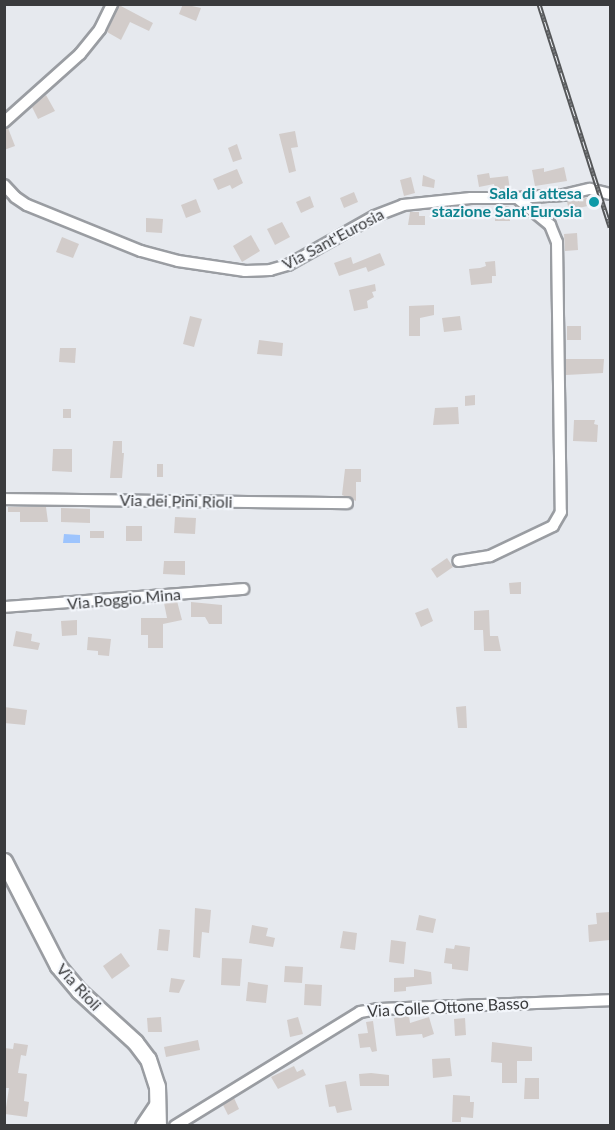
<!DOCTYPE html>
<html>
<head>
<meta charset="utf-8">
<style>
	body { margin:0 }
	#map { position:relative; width:615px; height:1130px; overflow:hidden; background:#e6e9ee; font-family:Lato,sans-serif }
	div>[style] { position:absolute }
	.water>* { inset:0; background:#9dc4fd }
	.building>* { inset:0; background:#d2ccca }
	.roads { filter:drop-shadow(2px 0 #9a9da2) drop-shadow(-2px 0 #9a9da2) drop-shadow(0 2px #9a9da2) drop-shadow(0 -2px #9a9da2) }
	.street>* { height:10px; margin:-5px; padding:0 5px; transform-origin:5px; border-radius:5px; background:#fff }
	.secondary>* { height:15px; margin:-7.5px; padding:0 7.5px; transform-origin:7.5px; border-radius:7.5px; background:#fff }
	.rail>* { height:5px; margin-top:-2.5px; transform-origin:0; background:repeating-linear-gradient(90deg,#f3f6fb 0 9px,#555759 0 18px); box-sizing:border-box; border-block:2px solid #555759 }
	.dots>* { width:16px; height:16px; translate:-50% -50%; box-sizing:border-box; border:3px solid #f3f6fb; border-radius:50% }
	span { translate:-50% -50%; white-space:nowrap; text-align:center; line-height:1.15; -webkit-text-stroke:4.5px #f3f6fb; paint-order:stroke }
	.culture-label { font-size:16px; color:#0d838f; font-weight:700 }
	.right { translate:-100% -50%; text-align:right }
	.street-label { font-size:16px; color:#3a3b3d }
	.frame { position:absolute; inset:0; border:6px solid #3a3b3d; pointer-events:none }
</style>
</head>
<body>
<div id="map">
	<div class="water">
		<i style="clip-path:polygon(64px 534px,80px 535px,80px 543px,63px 543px)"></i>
	</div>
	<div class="building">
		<i style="clip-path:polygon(183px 4px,201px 8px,196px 21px,179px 14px)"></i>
		<i style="clip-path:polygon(119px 5px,153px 23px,149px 31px,130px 22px,121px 40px,107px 32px)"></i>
		<i style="clip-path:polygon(46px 95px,55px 111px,38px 119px,32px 107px)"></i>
		<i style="clip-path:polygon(8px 128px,15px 146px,4px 150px,4px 129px)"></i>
		<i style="clip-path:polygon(295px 131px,298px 147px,291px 148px,296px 171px,289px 173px,279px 134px)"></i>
		<i style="clip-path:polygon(237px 144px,242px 159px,233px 162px,228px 148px)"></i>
		<i style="clip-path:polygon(564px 167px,567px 181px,535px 186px,532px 170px,544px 168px,544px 172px)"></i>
		<i style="clip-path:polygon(237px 169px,243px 183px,232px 189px,230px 185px,218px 190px,213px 179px)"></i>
		<i style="clip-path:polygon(489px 173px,490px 178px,508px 176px,510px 190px,495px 190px,494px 184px,479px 187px,477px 175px)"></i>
		<i style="clip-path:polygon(423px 175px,435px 180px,434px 188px,422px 186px)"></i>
		<i style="clip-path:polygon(411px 177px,415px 193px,404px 196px,400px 180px)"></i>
		<i style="clip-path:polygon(354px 192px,358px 202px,344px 208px,340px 198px)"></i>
		<i style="clip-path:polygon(310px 196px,314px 207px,301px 213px,296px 202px)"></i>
		<i style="clip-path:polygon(590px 197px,595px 198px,597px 204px,569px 210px,567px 202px)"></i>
		<i style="clip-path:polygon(196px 199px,201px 212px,186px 218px,181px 205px)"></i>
		<i style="clip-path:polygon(508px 206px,514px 211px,514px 217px,510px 217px,510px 221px,495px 221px,495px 207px)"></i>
		<i style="clip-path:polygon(410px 212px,419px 212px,419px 216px,425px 216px,425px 225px,408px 225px)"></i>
		<i style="clip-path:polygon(146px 218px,163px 219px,162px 233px,146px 232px)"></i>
		<i style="clip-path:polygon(282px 222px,290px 237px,275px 245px,267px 229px)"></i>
		<i style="clip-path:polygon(577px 233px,578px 250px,565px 251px,564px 234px)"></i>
		<i style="clip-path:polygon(251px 235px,260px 251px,242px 262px,233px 246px)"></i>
		<i style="clip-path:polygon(62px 237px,79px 244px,73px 258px,56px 252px)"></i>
		<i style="clip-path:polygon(380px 253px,385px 265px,368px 272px,366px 267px,339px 276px,334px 263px,351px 257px,353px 264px)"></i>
		<i style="clip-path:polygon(495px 261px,496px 276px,492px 276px,492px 283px,471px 285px,469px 269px,480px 268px,486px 266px,485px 262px)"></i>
		<i style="clip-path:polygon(375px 284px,376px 291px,372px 292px,374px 297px,367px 301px,368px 308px,354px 311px,349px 290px)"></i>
		<i style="clip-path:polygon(434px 305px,434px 315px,420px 318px,420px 336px,409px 336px,409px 306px)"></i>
		<i style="clip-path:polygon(190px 316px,202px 319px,194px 347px,183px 344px)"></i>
		<i style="clip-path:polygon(460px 316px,462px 330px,444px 332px,442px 318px)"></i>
		<i style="clip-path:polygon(567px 326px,581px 326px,581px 340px,567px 340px)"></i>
		<i style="clip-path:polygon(259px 340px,283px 343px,282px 356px,257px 354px)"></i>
		<i style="clip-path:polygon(60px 348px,76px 348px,75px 363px,59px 362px)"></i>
		<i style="clip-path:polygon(566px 359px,604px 359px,603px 373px,566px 375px)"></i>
		<i style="clip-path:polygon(475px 395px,475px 405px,465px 406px,465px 396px)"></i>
		<i style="clip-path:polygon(458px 407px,459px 424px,433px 425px,435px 408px)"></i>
		<i style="clip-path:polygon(63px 409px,71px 409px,71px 418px,63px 418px)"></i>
		<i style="clip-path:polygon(574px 420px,595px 420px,594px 424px,598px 425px,597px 442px,573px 441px)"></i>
		<i style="clip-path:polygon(113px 441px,122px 441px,122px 453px,124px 453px,122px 478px,110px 478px)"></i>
		<i style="clip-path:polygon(53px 449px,72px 449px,72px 472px,52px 471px)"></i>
		<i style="clip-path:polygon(157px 464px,163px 464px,163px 477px,157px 477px)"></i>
		<i style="clip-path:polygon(345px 469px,361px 469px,361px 482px,356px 482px,356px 501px,342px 495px)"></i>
		<i style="clip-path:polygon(8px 507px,46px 507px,48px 522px,20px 522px,20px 512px,8px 512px)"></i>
		<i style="clip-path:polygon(61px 508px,90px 509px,90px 523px,61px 522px)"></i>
		<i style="clip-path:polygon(175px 517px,196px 518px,195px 534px,174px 533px)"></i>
		<i style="clip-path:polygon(126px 526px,142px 526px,142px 541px,126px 541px)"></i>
		<i style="clip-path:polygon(90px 531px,104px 531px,104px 538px,90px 538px)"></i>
		<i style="clip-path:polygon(447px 558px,453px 567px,437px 578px,431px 569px)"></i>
		<i style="clip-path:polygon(164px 561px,185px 561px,185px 575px,163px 574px)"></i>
		<i style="clip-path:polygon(521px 582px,521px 594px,510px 594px,509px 583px)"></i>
		<i style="clip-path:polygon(177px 601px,182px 620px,163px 624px,163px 648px,148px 648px,148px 635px,141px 635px,141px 618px,167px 618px,164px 603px)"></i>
		<i style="clip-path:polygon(191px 602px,222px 605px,222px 624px,209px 624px,205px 617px,191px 617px)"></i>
		<i style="clip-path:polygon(428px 608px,433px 621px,421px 627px,415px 613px)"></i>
		<i style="clip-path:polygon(489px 610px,490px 636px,498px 636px,501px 651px,484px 651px,483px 630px,474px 630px,474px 611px)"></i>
		<i style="clip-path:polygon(77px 620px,77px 635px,62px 636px,61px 621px)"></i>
		<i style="clip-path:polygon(16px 631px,32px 634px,31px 641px,40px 643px,38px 650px,13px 646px)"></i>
		<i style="clip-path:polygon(88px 637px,111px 639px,109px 656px,98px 655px,98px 651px,87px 650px)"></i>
		<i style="clip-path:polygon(466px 706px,467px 728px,458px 728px,456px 707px)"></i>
		<i style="clip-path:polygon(4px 707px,27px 710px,25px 725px,4px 723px)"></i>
		<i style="clip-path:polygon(195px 908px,211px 910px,209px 933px,202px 932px,200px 958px,193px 957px)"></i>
		<i style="clip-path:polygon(610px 912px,610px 940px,589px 942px,588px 925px,597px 924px,596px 913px)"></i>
		<i style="clip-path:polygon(419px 915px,436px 919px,433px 933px,416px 930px)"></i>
		<i style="clip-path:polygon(252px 925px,268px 928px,266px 936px,275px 938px,273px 947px,249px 943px)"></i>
		<i style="clip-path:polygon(159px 929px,170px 930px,168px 951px,157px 950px)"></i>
		<i style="clip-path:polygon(343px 931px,357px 933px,355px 950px,340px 948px)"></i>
		<i style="clip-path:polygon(391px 940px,406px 942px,404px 964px,389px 962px)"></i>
		<i style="clip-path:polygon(455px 945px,470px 947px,468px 971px,452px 969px,452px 964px,444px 963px,446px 948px,454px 949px)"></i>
		<i style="clip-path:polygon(121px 953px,130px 966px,112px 979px,103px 966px)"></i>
		<i style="clip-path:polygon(222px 958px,242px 959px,240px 986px,221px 985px)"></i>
		<i style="clip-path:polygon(285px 966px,303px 967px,302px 983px,284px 982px)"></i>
		<i style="clip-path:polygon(414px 969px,431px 972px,432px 984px,406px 987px,406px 991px,394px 992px,394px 978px,414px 977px)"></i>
		<i style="clip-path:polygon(171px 978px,185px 980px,179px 993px,169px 992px)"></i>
		<i style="clip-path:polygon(248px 982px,268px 985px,266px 1003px,246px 1001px)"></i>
		<i style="clip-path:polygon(305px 984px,322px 985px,321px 1006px,304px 1005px)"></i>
		<i style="clip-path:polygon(409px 1016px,410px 1023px,429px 1017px,434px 1034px,423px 1038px,422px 1034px,396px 1036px,394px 1018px)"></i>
		<i style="clip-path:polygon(161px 1017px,162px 1032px,148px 1032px,147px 1018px)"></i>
		<i style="clip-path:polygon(298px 1017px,303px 1034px,290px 1037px,287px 1020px)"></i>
		<i style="clip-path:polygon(465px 1018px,466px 1035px,455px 1036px,454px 1019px)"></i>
		<i style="clip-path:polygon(373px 1021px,377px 1051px,372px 1052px,370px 1047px,360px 1048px,358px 1034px,368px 1033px,366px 1022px)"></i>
		<i style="clip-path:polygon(198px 1040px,200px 1050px,166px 1057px,164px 1047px)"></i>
		<i style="clip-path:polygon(492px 1042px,532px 1047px,532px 1061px,517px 1061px,517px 1083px,502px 1083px,502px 1063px,491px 1062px)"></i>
		<i style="clip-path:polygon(14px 1043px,28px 1045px,26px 1056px,21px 1055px,18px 1073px,27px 1074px,24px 1101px,29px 1102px,27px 1117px,5px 1114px,9px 1088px,4px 1088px,4px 1048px,13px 1049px)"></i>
		<i style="clip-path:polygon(450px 1058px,452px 1076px,433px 1078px,432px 1059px)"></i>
		<i style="clip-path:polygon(294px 1066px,297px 1072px,303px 1069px,306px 1075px,278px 1089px,271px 1077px)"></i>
		<i style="clip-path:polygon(371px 1073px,389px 1075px,389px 1086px,360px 1086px,359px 1074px)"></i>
		<i style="clip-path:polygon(525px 1078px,539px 1078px,539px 1099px,524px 1099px)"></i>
		<i style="clip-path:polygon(346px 1081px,352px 1110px,337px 1113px,335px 1106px,329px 1107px,325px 1085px)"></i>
		<i style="clip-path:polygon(453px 1095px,470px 1096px,470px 1102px,474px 1102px,473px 1118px,461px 1117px,461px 1122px,452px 1122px)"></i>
		<i style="clip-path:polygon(234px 1098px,239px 1109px,228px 1115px,223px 1105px)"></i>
	</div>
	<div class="roads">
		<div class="street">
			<i style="left:4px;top:122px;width:102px;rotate:-41.8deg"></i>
			<i style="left:80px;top:54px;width:32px;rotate:-51deg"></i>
			<i style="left:100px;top:29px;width:28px;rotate:-64deg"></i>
			<i style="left:4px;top:185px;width:16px;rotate:47deg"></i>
			<i style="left:15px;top:197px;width:14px;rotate:34deg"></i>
			<i style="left:27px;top:205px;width:123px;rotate:22deg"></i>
			<i style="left:141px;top:251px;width:38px;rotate:15deg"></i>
			<i style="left:178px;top:261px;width:68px;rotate:8.5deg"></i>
			<i style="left:245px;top:271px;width:25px;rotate:-2deg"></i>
			<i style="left:270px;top:270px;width:19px;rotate:-16deg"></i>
			<i style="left:288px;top:265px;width:100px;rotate:-29.4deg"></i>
			<i style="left:375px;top:216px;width:30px;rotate:-21deg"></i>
			<i style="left:403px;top:205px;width:68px;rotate:-5.9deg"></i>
			<i style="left:471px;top:198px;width:46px"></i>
			<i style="left:517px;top:198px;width:43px;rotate:39.3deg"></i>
			<i style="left:550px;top:225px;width:18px;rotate:68deg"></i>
			<i style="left:557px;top:242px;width:270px;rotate:89.2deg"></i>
			<i style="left:561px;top:512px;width:16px;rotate:120deg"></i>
			<i style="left:553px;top:526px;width:70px;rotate:154.5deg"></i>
			<i style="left:490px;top:556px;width:32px;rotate:171deg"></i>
			<i style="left:517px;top:198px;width:46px;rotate:-3.7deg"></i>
			<i style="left:563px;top:195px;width:28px;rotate:-13deg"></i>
			<i style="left:590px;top:189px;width:21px;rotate:14deg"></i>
			<i style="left:4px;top:499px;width:343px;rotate:0.7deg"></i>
			<i style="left:4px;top:607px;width:240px;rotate:-4.3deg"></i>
			<i style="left:175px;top:1126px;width:217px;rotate:-31.6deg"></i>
			<i style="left:360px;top:1012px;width:18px;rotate:-9deg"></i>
			<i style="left:378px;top:1009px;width:232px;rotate:-2.2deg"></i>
		</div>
		<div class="secondary">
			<i style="left:4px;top:861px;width:118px;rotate:62.8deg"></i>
			<i style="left:58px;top:966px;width:33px;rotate:50deg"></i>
			<i style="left:79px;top:991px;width:76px;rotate:42.3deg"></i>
			<i style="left:135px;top:1042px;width:21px;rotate:53deg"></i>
			<i style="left:148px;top:1059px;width:28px;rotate:72deg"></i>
			<i style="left:157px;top:1086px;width:40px;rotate:88.6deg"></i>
			<i style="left:143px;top:1126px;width:25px;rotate:-56deg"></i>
		</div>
	</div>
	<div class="rail">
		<i style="left:539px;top:4px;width:234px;rotate:72.3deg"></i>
	</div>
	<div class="dots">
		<i style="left:594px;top:202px;background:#0f9aa8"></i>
	</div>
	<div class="culture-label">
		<span class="right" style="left:582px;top:202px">Sala di attesa<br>stazione Sant'Eurosia</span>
	</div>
	<div class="street-label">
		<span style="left:333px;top:239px;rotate:-28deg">Via Sant'Eurosia</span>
		<span style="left:176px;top:501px;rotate:1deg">Via dei Pini Rioli</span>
		<span style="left:124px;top:599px;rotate:-5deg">Via Poggio Mina</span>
		<span style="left:79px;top:987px;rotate:47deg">Via Rioli</span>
		<span style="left:448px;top:1007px;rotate:-3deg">Via Colle Ottone Basso</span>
	</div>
	<div class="frame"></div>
</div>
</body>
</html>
